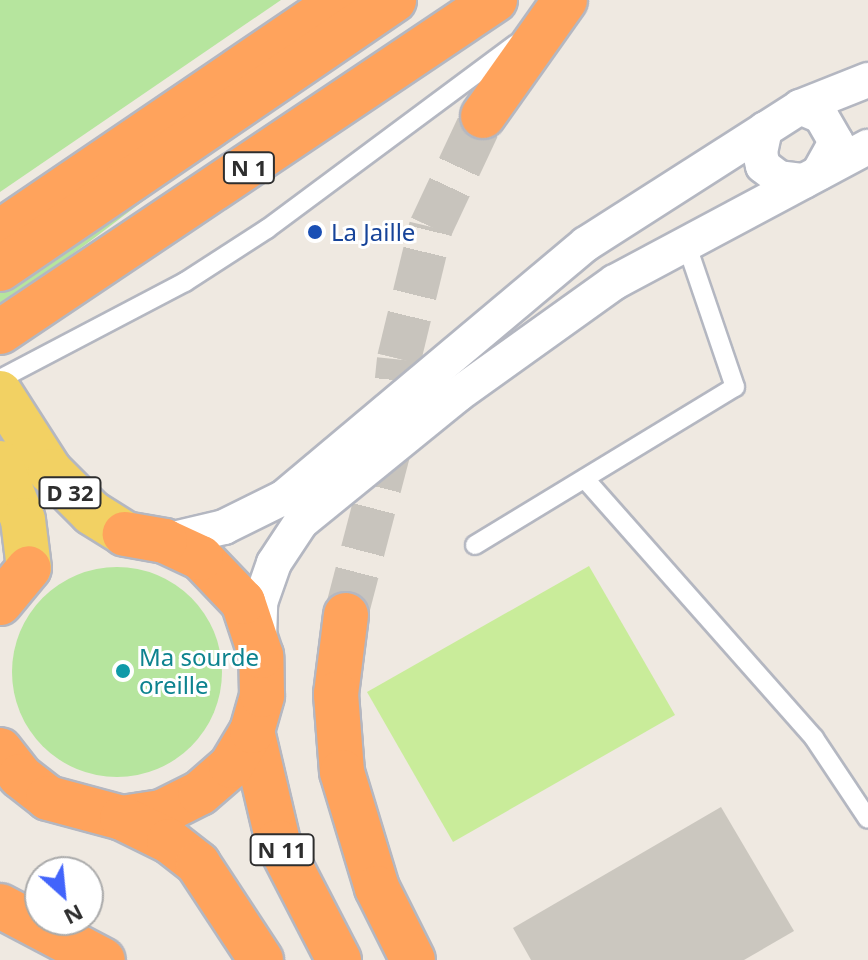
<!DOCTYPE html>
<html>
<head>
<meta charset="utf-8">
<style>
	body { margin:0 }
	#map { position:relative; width:868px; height:960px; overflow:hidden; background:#efe9e1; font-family:"Noto Sans",sans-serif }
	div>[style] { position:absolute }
	.green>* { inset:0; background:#b6e59e }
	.round { border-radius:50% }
	.pitch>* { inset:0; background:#c9ec9a }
	.building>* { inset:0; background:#cbc7bf }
	.highway-tunnel>* { height:44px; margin-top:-22px; transform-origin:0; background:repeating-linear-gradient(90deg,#c8c4bd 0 44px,transparent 0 66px) }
	.roads { filter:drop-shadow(2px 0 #b4b7c1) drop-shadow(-2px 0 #b4b7c1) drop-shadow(0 2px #b4b7c1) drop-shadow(0 -2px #b4b7c1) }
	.lane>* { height:18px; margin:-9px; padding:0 9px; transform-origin:9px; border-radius:9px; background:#fff }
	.street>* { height:34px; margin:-17px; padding:0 17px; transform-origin:17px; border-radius:17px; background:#fff }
	.primary>* { height:44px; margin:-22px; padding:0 22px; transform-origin:22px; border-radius:22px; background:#f2d163 }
	.highway>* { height:44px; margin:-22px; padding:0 22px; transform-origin:22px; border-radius:22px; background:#ffa35c }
	.dots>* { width:22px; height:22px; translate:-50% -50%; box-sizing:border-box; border:4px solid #fff; border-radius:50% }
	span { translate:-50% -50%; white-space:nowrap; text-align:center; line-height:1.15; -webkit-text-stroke:6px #fff; paint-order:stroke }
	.shield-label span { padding:2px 6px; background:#fff; border:2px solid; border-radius:6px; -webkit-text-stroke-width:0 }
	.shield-label { font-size:22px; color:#2e2e2e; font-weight:700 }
	.transit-label { font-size:24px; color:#164399 }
	.left { translate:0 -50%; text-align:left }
	.culture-label { font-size:24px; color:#0d838f }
	.north { position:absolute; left:24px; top:856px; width:80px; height:80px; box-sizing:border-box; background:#fff; border:2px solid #ababab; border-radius:50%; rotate:153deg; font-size:22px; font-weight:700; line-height:32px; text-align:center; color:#2e2e2e }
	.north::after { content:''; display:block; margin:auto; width:28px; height:36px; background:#4264fb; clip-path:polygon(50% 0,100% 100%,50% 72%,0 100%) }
</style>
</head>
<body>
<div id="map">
	<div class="green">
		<i style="clip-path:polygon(0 0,281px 0,0 192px)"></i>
		<i style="clip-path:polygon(225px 139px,89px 242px,0 306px,0 287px)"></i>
		<i class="round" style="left:12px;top:567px;width:210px;height:210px"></i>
	</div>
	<div class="pitch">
		<i style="clip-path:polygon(589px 566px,675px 715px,453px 842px,367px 692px)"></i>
	</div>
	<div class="building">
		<i style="clip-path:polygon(721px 807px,794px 931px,744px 960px,531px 960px,513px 928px)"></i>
	</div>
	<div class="highway-tunnel">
		<i style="left:346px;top:615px;width:175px;rotate:-75.4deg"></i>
		<i style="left:390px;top:446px;width:87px;rotate:-84.1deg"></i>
		<i style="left:399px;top:359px;width:136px;rotate:-76.4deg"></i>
		<i style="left:431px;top:227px;width:123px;rotate:-64.9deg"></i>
	</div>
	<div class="roads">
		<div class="lane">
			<i style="left:0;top:379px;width:209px;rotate:-27.7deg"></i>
			<i style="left:185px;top:282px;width:98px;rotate:-32.9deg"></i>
			<i style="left:267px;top:229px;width:310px;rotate:-36.6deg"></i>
			<i style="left:585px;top:479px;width:346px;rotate:48.5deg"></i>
			<i style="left:814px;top:738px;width:97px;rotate:56.3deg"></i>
			<i style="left:475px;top:545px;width:304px;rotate:-31.3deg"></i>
			<i style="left:735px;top:387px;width:149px;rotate:-108.8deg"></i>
		</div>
		<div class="street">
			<i style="left:800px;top:107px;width:23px;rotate:23deg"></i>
			<i style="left:821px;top:116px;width:30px;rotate:60deg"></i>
			<i style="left:836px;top:142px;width:35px;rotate:119deg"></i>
			<i style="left:765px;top:129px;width:25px;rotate:102deg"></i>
			<i style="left:760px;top:153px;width:13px;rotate:77deg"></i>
			<i style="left:763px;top:166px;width:20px;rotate:37deg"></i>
			<i style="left:779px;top:178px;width:25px;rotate:7deg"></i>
			<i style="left:165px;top:541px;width:61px;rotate:-13.3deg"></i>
			<i style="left:224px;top:527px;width:66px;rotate:-26.2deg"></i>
			<i style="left:283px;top:498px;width:395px;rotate:-40deg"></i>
			<i style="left:586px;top:244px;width:254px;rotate:-32.6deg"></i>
			<i style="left:800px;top:107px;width:73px;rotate:-21.7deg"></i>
			<i style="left:259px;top:639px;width:36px;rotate:-88deg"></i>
			<i style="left:260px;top:603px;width:42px;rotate:-70.7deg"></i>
			<i style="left:274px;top:563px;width:49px;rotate:-56.6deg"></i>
			<i style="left:301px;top:522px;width:201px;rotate:-39.1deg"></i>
			<i style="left:457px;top:395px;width:194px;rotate:-35.6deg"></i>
			<i style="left:615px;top:282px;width:287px;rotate:-28.1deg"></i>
		</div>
		<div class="primary">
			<i style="left:0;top:393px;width:93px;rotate:57.3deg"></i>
			<i style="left:50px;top:471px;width:59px;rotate:45deg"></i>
			<i style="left:92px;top:513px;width:39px;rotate:32deg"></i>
			<i style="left:0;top:463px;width:61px;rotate:68deg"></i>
			<i style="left:23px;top:520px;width:48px;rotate:82.9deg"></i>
		</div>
		<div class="highway">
			<i style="left:483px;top:116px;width:142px;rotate:-54.7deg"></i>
			<i style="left:0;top:232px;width:413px;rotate:-34.2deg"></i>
			<i style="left:0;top:269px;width:477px;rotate:-34.3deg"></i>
			<i style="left:0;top:332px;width:596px;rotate:-33.85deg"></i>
			<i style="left:0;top:603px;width:45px;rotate:-50.4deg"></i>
			<i style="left:346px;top:615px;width:80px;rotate:97.2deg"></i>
			<i style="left:336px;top:694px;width:78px;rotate:85.6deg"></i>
			<i style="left:342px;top:772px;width:121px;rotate:73.2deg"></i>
			<i style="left:377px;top:888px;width:80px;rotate:63.4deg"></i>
			<i style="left:252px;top:731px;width:114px;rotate:76.8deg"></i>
			<i style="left:278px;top:842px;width:133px;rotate:62.7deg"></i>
			<i style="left:0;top:750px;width:33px;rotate:52deg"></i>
			<i style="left:20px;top:776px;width:36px;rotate:38deg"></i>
			<i style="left:48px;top:798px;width:77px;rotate:15.1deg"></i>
			<i style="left:122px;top:818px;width:40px;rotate:-8.5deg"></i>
			<i style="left:162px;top:812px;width:42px;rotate:-26.6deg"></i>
			<i style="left:200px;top:793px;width:41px;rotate:-41.1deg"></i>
			<i style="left:231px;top:766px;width:41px;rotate:-59deg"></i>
			<i style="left:252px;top:731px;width:37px;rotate:-74deg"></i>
			<i style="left:262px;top:695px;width:39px;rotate:-91deg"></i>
			<i style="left:261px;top:656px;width:57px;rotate:-108.4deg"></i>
			<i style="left:243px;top:602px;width:61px;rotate:-133.7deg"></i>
			<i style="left:201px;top:558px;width:40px;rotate:-155deg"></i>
			<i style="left:165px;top:541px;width:41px;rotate:-170.1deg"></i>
			<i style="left:122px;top:818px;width:52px;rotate:26.1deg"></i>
			<i style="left:169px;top:841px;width:37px;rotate:38deg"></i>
			<i style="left:198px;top:864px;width:115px;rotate:56.7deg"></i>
			<i style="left:0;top:906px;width:116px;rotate:27.7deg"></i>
		</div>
	</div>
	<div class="dots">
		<i style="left:315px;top:232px;background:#1a4fb4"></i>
		<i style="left:123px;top:671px;background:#0f9aa8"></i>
	</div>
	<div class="shield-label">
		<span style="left:249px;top:168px">N 1</span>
		<span style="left:70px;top:493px">D 32</span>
		<span style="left:282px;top:850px">N 11</span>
	</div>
	<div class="transit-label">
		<span class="left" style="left:331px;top:232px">La Jaille</span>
	</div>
	<div class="culture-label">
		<span class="left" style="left:139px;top:671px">Ma sourde<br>oreille</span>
	</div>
	<div class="north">N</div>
</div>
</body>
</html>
